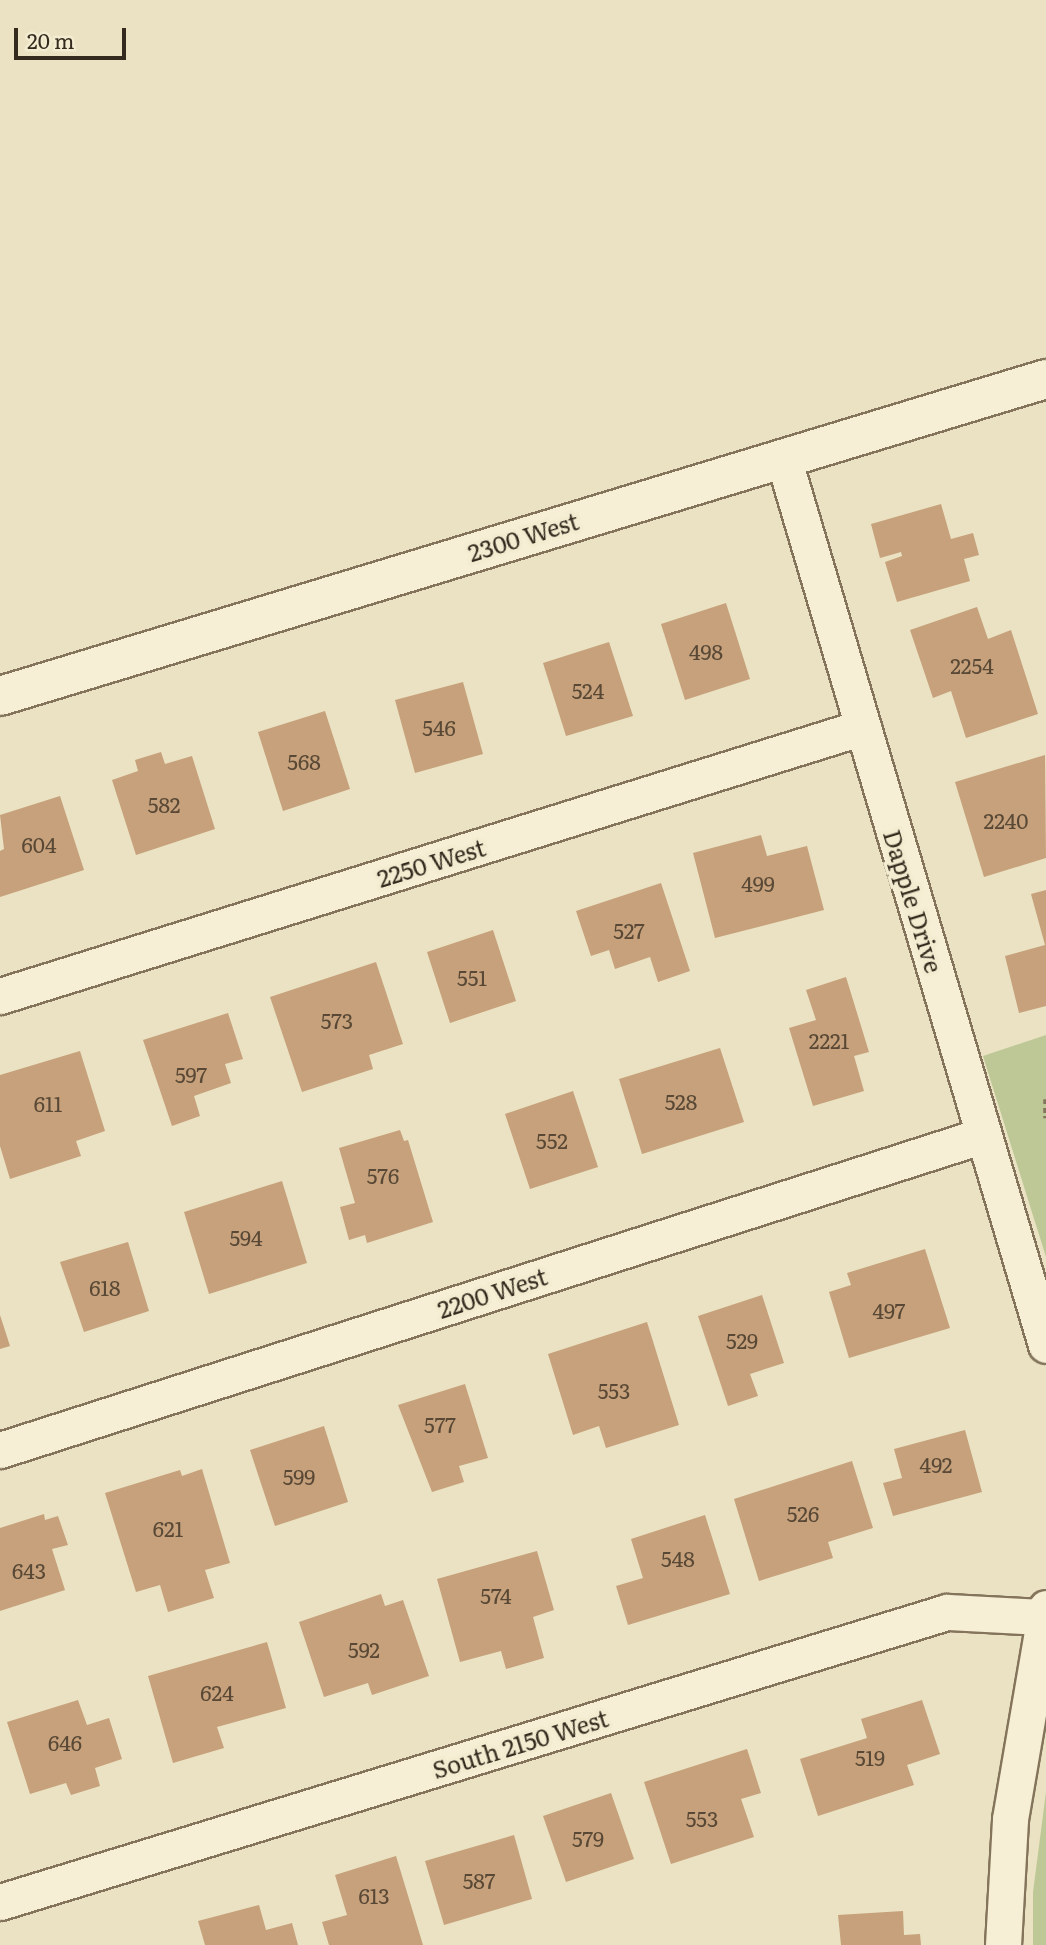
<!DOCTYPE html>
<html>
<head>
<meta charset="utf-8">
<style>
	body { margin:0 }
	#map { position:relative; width:1046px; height:1945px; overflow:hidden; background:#eae2c2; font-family:Literata,serif }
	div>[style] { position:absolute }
	.green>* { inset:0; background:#bec897 }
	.building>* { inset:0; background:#c6a17b }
	.path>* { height:4.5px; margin-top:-2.25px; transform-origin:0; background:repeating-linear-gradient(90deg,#83745b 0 5px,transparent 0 8.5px) }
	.roads { filter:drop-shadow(2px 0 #83745b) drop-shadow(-2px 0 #83745b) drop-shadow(0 2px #83745b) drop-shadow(0 -2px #83745b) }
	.street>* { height:35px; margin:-17.5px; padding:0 17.5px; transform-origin:17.5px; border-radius:17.5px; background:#f6efd5 }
	.secondary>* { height:38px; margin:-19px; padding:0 19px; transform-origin:19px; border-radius:19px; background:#f6efd5 }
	span { translate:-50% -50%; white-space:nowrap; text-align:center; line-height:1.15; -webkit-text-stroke:7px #f3ecd1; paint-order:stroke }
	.number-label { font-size:21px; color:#584835 }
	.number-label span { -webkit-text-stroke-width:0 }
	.street-label { font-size:24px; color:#342b1e }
	.scale { position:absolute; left:14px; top:28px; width:112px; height:32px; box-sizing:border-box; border:4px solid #342b1e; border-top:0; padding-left:9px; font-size:21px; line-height:24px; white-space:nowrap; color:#342b1e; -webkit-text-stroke:5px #f3ecd1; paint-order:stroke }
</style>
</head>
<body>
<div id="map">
	<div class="green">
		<i style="clip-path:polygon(1046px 1035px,1046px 1257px,983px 1056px)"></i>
		<i style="clip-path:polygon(1046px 1792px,1046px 1945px,1033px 1945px,1033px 1892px)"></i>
	</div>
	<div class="building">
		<i style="clip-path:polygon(941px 504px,951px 539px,973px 533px,979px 555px,964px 559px,970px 581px,897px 602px,885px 562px,902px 556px,901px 552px,880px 558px,871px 524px)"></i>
		<i style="clip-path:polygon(726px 603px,750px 679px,685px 700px,661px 624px)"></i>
		<i style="clip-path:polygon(977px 607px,988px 639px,1011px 630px,1038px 714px,966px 738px,951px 691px,933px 698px,910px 630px)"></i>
		<i style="clip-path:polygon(609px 642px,633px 716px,566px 736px,543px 663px)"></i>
		<i style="clip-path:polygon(463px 682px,483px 754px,415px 773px,395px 700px)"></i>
		<i style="clip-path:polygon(325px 711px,350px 789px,283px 811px,258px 732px)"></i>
		<i style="clip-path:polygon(161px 752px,165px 764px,192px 756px,215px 829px,136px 855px,112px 780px,138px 771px,135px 760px)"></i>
		<i style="clip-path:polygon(1045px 755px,1046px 858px,984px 877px,955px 782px)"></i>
		<i style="clip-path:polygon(60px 796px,84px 870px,0 897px,0 851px,4px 849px,0 815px)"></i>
		<i style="clip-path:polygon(761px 835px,767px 856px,807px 846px,824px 910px,715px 938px,693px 853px)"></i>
		<i style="clip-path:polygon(661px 883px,690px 971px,658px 982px,650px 957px,615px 969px,609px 950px,591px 956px,576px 911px)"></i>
		<i style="clip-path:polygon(1046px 890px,1046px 1006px,1019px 1013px,1005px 956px,1045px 945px,1031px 894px)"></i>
		<i style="clip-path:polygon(493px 930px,516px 1001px,450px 1023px,427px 952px)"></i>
		<i style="clip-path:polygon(376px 962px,403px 1044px,369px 1055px,373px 1069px,302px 1092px,270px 997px)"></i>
		<i style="clip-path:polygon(846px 977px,869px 1052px,854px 1056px,864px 1091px,813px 1106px,789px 1028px,816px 1020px,806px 990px)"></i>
		<i style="clip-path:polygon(228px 1013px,243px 1059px,225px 1064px,231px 1083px,194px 1096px,200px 1116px,172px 1126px,143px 1040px)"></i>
		<i style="clip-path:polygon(720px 1048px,744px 1122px,642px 1154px,619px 1079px)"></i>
		<i style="clip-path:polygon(80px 1051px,105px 1131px,76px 1141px,81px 1156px,10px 1179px,0 1146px,0 1075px)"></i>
		<i style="clip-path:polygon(573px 1091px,598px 1167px,530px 1189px,505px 1114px)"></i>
		<i style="clip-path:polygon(400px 1130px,404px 1141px,408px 1140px,433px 1222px,367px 1243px,365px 1235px,349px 1240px,340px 1207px,355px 1203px,339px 1148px)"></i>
		<i style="clip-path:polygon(282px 1181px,307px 1263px,209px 1294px,184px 1212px)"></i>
		<i style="clip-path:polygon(128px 1242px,149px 1311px,84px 1332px,60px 1262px)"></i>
		<i style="clip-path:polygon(925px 1249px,950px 1328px,849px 1358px,829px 1292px,851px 1285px,847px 1273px)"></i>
		<i style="clip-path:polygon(762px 1295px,784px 1363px,750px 1374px,758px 1396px,728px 1406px,698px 1316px)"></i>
		<i style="clip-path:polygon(0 1315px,10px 1346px,0 1349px)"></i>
		<i style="clip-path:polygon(647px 1322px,679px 1425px,606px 1448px,599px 1426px,573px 1435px,548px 1354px)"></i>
		<i style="clip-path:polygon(465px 1384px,488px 1458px,459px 1466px,464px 1482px,432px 1492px,398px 1405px)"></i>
		<i style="clip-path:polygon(324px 1426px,348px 1502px,275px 1526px,250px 1450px)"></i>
		<i style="clip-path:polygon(965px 1430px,982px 1492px,893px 1516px,883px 1483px,902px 1478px,894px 1449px)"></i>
		<i style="clip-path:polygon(852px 1461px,873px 1528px,828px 1542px,833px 1558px,759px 1581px,734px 1499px)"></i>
		<i style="clip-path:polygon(202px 1469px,230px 1563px,205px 1570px,214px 1598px,168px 1612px,160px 1585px,136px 1592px,105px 1493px,180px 1470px,182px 1476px)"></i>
		<i style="clip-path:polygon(44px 1514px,45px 1520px,58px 1516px,68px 1545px,52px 1549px,65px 1590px,0 1611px,0 1528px)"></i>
		<i style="clip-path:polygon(705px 1515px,730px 1594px,628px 1625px,616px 1586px,643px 1578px,631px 1539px)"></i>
		<i style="clip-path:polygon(537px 1551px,554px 1610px,533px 1617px,544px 1658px,506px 1669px,501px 1651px,460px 1662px,437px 1579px)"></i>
		<i style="clip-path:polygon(381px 1594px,385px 1606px,403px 1600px,429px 1676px,372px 1695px,368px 1683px,324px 1697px,299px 1622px)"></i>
		<i style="clip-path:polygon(267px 1642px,286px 1708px,217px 1727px,224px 1748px,173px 1763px,148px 1676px)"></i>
		<i style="clip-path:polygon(78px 1700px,87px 1725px,109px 1718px,122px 1759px,95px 1768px,100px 1786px,71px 1795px,66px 1783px,30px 1794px,7px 1722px)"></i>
		<i style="clip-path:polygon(922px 1700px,940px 1754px,907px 1765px,914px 1785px,818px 1816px,800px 1759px,867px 1738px,861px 1719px)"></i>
		<i style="clip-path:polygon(747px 1749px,761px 1793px,741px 1799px,754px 1837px,671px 1864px,644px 1782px)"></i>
		<i style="clip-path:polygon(611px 1793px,634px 1859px,566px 1882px,543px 1816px)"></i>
		<i style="clip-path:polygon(514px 1835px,532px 1899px,444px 1925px,425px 1861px)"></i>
		<i style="clip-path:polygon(396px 1856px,423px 1945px,329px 1945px,322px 1922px,347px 1915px,335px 1875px)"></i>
		<i style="clip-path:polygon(259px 1905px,266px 1930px,292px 1923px,298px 1945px,205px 1945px,198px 1921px)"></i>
		<i style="clip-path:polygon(903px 1911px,904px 1935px,920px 1934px,921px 1945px,841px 1945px,838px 1915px)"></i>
	</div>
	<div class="path">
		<i style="left:1046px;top:1099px;width:19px;rotate:90deg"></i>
	</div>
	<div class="roads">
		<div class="street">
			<i style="left:783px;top:457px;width:926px;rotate:73.5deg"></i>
			<i style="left:0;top:996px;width:904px;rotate:-17.31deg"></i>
			<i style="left:0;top:1450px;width:1033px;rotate:-17.75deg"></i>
			<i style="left:0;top:1902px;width:990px;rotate:-17.03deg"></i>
			<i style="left:947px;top:1612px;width:96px;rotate:3deg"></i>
			<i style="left:1003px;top:1945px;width:126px;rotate:-86.8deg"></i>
			<i style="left:1010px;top:1819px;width:214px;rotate:-80.3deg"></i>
		</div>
		<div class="secondary">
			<i style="left:0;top:696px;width:1093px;rotate:-16.86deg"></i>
		</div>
	</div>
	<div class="number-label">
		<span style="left:706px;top:651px">498</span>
		<span style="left:972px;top:665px">2254</span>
		<span style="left:588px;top:690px">524</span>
		<span style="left:439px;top:727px">546</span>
		<span style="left:304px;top:761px">568</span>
		<span style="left:164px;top:804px">582</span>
		<span style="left:1006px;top:820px">2240</span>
		<span style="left:39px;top:844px">604</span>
		<span style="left:758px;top:883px">499</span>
		<span style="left:629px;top:930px">527</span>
		<span style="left:472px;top:977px">551</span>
		<span style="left:337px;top:1020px">573</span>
		<span style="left:829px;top:1040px">2221</span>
		<span style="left:191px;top:1074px">597</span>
		<span style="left:681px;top:1101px">528</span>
		<span style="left:48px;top:1103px">611</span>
		<span style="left:552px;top:1140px">552</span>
		<span style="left:383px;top:1175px">576</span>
		<span style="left:246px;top:1237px">594</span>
		<span style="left:105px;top:1287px">618</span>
		<span style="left:889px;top:1310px">497</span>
		<span style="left:742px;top:1340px">529</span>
		<span style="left:614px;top:1390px">553</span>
		<span style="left:440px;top:1424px">577</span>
		<span style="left:936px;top:1464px">492</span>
		<span style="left:299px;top:1476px">599</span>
		<span style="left:803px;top:1513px">526</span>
		<span style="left:168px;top:1528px">621</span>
		<span style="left:678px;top:1558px">548</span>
		<span style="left:29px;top:1570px">643</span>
		<span style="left:496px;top:1595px">574</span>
		<span style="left:364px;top:1649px">592</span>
		<span style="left:217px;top:1692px">624</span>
		<span style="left:65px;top:1742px">646</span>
		<span style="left:870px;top:1757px">519</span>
		<span style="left:702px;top:1818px">553</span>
		<span style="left:588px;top:1838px">579</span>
		<span style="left:479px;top:1880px">587</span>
		<span style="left:374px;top:1895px">613</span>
	</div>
	<div class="street-label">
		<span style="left:523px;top:536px;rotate:-17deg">2300 West</span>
		<span style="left:431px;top:862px;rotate:-17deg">2250 West</span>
		<span style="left:914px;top:901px;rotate:73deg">Dapple Drive</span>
		<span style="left:492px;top:1292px;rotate:-18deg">2200 West</span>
		<span style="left:520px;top:1743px;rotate:-17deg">South 2150 West</span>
	</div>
	<div class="scale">20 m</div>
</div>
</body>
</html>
